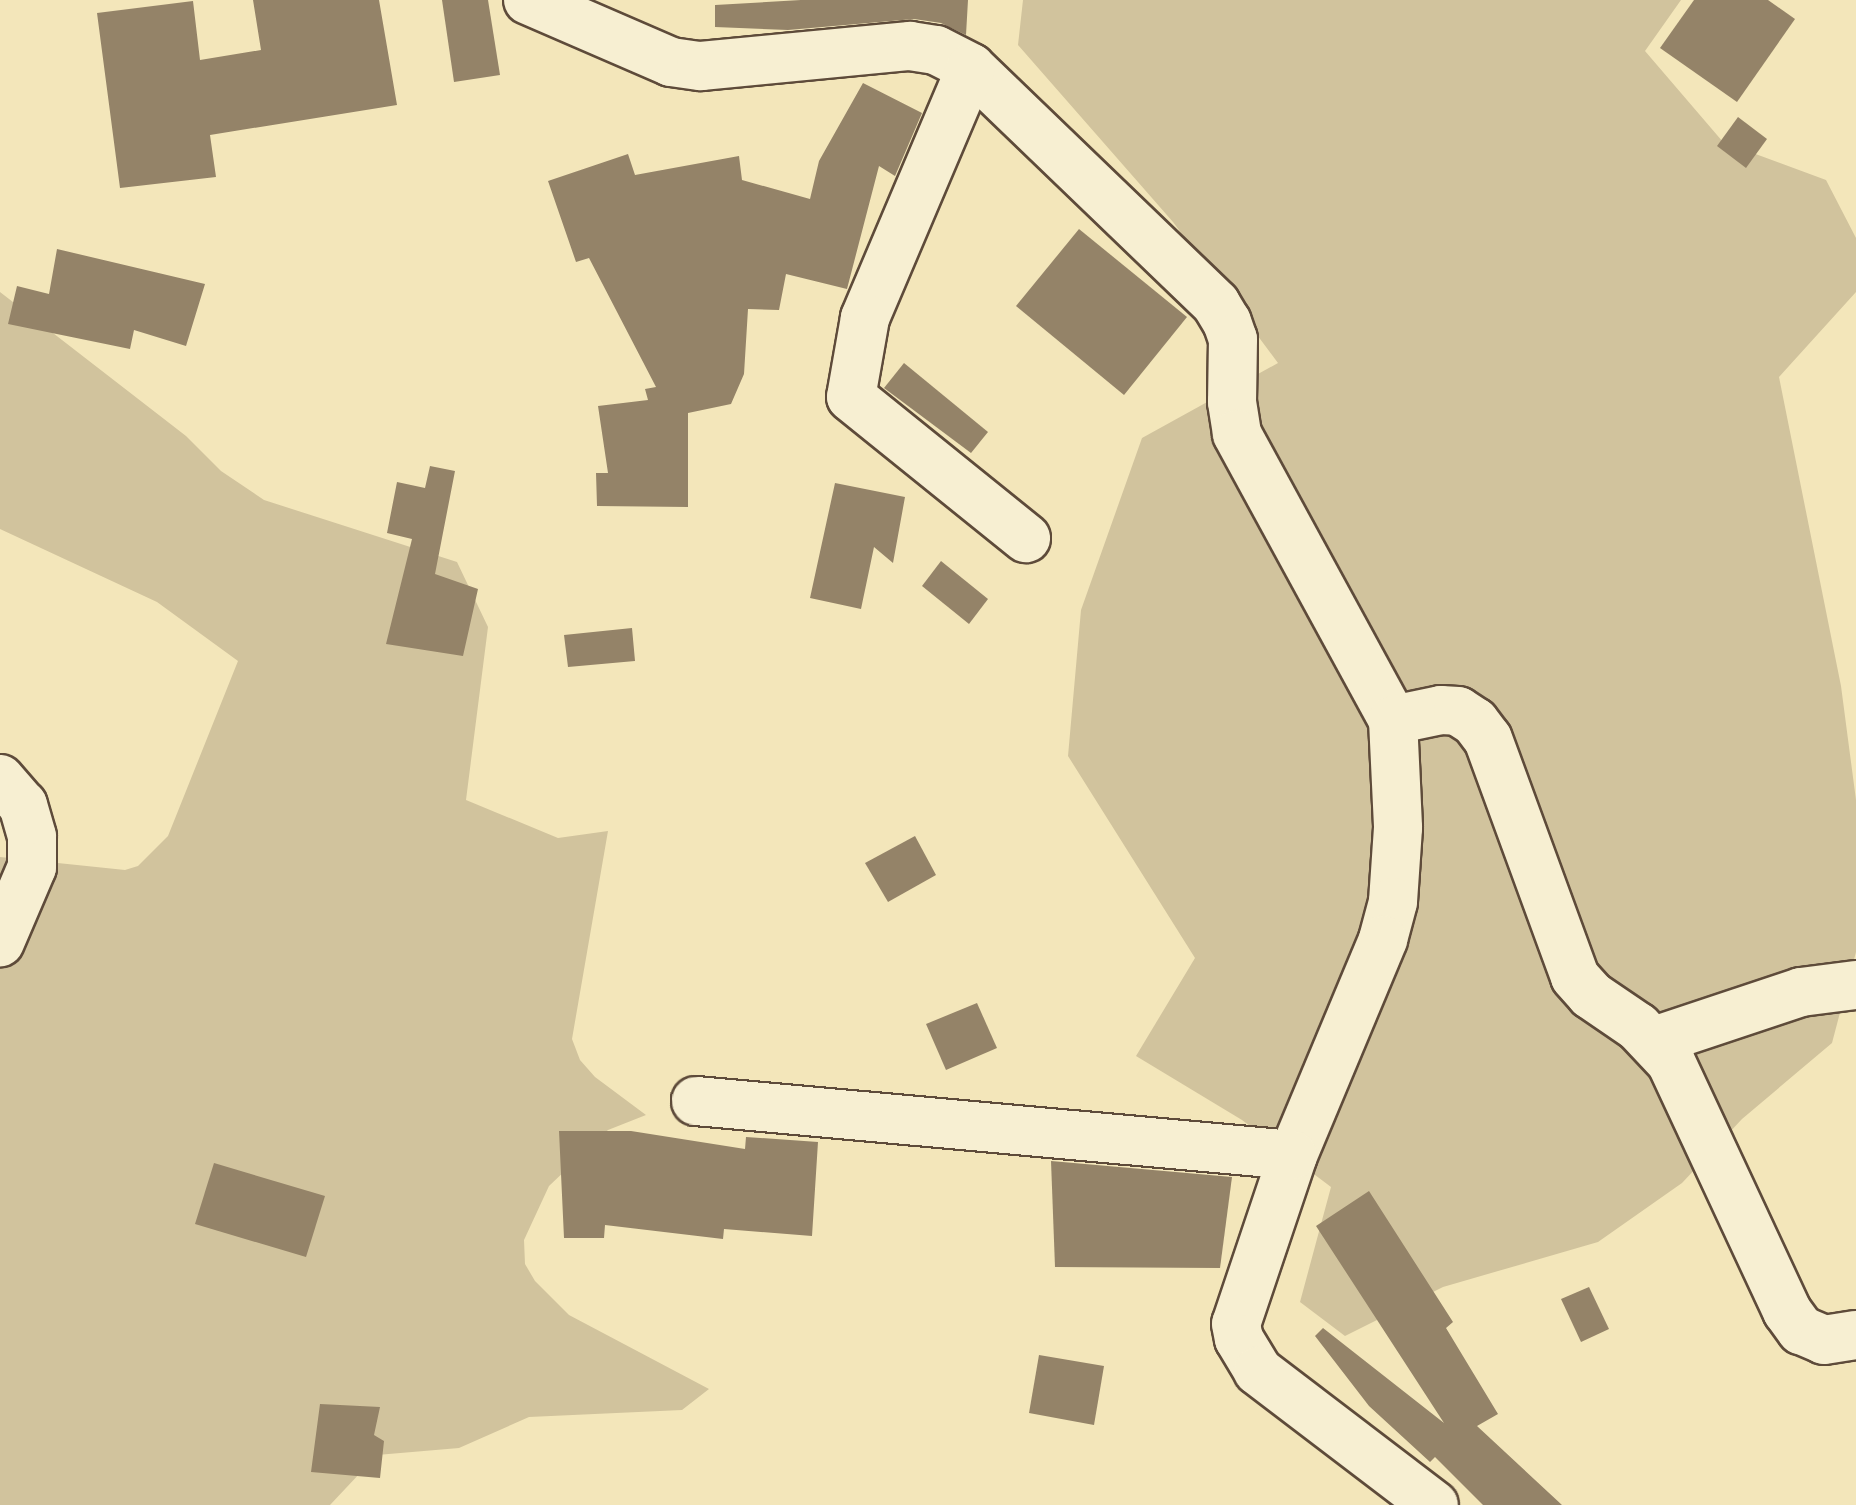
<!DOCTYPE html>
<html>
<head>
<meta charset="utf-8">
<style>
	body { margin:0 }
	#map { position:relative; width:1856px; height:1505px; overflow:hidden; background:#f3e6ba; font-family:"Sorts Mill Goudy",serif }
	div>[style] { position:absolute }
	.green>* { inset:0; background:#d1c39d }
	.building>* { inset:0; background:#948368 }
	.roads { filter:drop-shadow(2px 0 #5e4b3a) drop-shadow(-2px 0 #5e4b3a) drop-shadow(0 2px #5e4b3a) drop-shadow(0 -2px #5e4b3a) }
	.minor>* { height:48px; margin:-24px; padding:0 24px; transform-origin:24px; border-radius:24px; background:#f7efd2 }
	span { translate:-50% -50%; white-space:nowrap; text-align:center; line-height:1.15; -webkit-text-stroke:9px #f7efd2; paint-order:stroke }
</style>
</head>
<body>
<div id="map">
	<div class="green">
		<i style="clip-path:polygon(1023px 0,1681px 0,1645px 51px,1723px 142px,1826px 180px,1856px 238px,1856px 292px,1779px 377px,1841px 686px,1856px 800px,1856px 952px,1832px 1043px,1742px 1119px,1682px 1183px,1598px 1242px,1443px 1287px,1345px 1336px,1300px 1302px,1331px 1187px,1242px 1120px,1136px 1056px,1195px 958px,1068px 756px,1081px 610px,1142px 438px,1278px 363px,1173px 222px,1018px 45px)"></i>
		<i style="clip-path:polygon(0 292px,186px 436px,221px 471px,264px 500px,457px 562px,488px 627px,466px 800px,558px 838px,608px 831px,572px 1039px,580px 1060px,595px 1077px,646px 1115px,608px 1130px,549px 1186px,524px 1240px,525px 1264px,535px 1281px,569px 1315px,709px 1389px,682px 1410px,529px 1417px,459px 1448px,377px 1455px,330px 1505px,0 1505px,0 857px,125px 870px,138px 866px,168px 836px,238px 661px,157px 602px,0 529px)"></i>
	</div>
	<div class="building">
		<i style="clip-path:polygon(253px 0,379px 0,397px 105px,210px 135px,216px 177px,120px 188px,97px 13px,193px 1px,200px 60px,261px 50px)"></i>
		<i style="clip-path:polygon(442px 0,488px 0,500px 75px,454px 82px)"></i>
		<i style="clip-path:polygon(801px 0,968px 0,966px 35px,941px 23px,914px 19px,788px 30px,715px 27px,715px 5px)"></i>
		<i style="clip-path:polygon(1694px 0,1768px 0,1795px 19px,1737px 102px,1660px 48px)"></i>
		<i style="clip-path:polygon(863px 83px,922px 113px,895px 176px,879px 166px,847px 289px,786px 274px,779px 310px,748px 309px,744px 374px,731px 404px,688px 413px,688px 507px,597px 506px,596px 473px,608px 473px,598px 406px,648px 400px,645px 389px,656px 387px,589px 258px,576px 262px,548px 181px,628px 154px,635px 175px,739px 156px,742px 180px,810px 199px,819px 161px)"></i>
		<i style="clip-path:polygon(1738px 117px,1767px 139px,1746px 168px,1717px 146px)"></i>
		<i style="clip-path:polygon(1079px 229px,1187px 317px,1124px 395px,1016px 306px)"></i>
		<i style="clip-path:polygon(57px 249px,205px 284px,186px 346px,134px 330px,130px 349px,8px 324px,17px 286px,49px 294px)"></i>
		<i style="clip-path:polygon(904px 363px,988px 432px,971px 453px,884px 388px)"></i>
		<i style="clip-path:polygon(430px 466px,455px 471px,435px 574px,478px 589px,463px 656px,386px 644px,412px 539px,387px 533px,397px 482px,425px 488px)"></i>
		<i style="clip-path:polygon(835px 483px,905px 497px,893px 563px,874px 547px,861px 609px,810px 598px)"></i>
		<i style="clip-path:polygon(941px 561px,988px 599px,969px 624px,922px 586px)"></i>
		<i style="clip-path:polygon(632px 628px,635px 661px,568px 667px,564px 635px)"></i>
		<i style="clip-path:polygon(915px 836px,936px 875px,888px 902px,865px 863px)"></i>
		<i style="clip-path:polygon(977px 1003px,997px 1048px,946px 1070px,926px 1024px)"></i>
		<i style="clip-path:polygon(559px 1131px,631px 1131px,745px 1149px,746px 1137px,818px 1142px,812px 1236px,724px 1229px,723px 1239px,605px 1225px,604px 1238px,564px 1238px)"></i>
		<i style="clip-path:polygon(1051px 1161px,1232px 1177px,1220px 1268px,1055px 1267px)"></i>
		<i style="clip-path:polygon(214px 1163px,325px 1196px,306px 1257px,195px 1224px)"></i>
		<i style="clip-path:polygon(1369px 1191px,1453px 1322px,1446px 1328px,1498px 1414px,1477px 1426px,1562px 1505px,1483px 1505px,1435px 1457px,1430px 1462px,1369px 1406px,1315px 1336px,1323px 1328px,1444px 1423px,1316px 1226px)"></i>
		<i style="clip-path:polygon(1589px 1287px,1609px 1329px,1581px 1342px,1561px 1299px)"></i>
		<i style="clip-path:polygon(1039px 1355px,1104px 1366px,1094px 1425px,1029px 1413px)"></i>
		<i style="clip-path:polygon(320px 1404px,380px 1407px,374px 1435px,384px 1441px,380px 1478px,311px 1472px)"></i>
	</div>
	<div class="roads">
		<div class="minor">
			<i style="left:528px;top:0;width:156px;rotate:23.4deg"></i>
			<i style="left:671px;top:62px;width:30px;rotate:8deg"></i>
			<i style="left:701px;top:66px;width:210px;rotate:-5.5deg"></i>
			<i style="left:910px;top:46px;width:26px;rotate:9deg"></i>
			<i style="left:936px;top:50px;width:39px;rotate:27deg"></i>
			<i style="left:971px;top:68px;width:340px;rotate:43.9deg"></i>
			<i style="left:1216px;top:304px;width:21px;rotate:59deg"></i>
			<i style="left:1227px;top:322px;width:18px;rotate:71deg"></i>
			<i style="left:1233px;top:339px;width:63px;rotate:90.9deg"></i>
			<i style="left:1232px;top:402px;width:32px;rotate:81deg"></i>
			<i style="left:1237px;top:434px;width:326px;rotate:61.4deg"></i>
			<i style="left:1393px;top:720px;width:108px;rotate:87.3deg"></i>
			<i style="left:1398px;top:828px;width:74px;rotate:93.9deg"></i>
			<i style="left:1393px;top:902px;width:39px;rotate:105deg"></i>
			<i style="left:1383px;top:940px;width:233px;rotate:112.7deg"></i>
			<i style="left:1293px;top:1155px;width:178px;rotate:108.6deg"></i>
			<i style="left:1236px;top:1324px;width:15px;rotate:79deg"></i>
			<i style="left:1239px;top:1339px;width:37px;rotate:59deg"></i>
			<i style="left:1258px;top:1371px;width:221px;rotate:37.3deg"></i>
			<i style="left:971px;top:68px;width:272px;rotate:113deg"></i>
			<i style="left:865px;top:318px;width:80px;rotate:100deg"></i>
			<i style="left:851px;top:397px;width:225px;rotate:38.9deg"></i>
			<i style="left:1393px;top:720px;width:49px;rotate:-11.8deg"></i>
			<i style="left:1441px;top:710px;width:17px;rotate:3deg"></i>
			<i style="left:1458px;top:711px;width:20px;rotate:33deg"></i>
			<i style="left:1475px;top:722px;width:21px;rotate:53deg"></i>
			<i style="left:1488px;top:739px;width:253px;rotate:69.9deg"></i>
			<i style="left:1575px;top:977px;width:24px;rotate:48deg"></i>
			<i style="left:1591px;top:995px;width:57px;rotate:34.2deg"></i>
			<i style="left:1638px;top:1027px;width:48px;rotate:46.7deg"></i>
			<i style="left:1671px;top:1062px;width:275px;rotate:65deg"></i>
			<i style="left:1787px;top:1311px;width:24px;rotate:54deg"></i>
			<i style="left:1801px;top:1330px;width:25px;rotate:23deg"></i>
			<i style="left:1824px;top:1340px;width:32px;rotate:-9deg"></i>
			<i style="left:0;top:779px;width:35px;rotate:49deg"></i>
			<i style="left:23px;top:805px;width:33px;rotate:74deg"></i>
			<i style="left:32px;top:837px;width:30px;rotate:90deg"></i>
			<i style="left:32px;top:867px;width:82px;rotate:113.1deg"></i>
			<i style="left:1654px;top:1041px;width:155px;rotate:-18.4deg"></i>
			<i style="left:1801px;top:992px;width:55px;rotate:-7.3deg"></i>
			<i style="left:696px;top:1101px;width:599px;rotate:5.17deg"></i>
		</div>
	</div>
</div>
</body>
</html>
